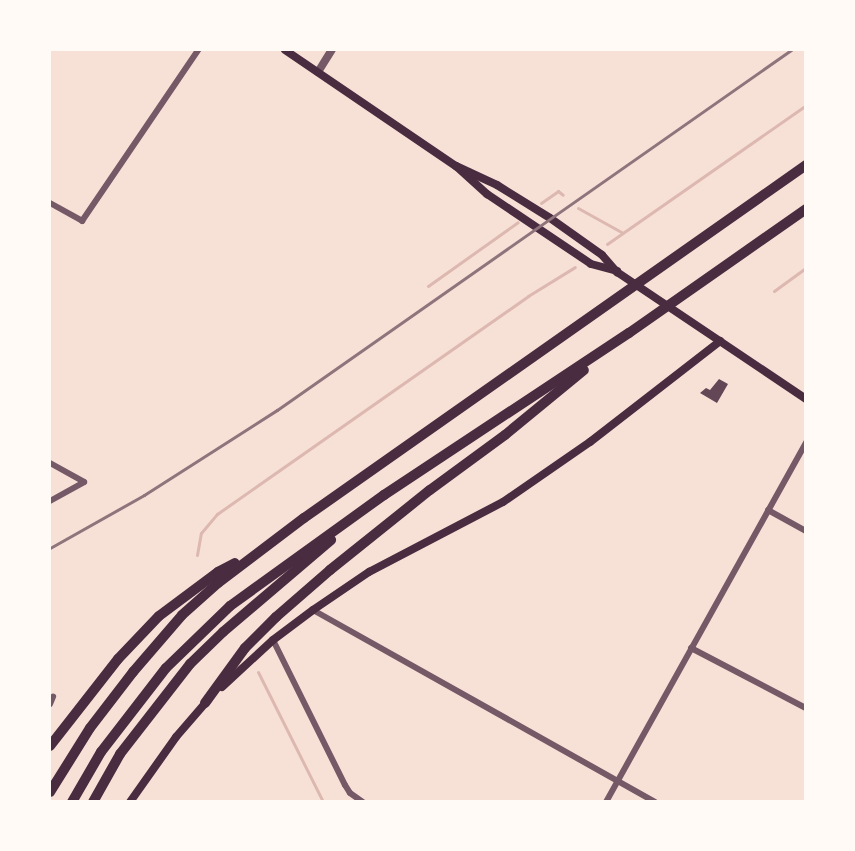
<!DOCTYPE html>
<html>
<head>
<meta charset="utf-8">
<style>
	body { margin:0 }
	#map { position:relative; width:855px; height:851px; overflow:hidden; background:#f7e1d7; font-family:Georgia,serif }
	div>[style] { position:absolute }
	.stream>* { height:3px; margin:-1.5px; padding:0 1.5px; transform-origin:1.5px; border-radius:1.5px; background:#dcb8b0 }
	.building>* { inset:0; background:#644757 }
	.minor>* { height:6px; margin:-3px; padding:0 3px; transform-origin:3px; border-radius:3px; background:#755966 }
	.tertiary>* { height:8px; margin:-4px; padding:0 4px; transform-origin:4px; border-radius:4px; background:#755966 }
	.secondary>* { height:8px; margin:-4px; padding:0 4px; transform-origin:4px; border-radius:4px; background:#4a2c40 }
	.motorway>* { height:10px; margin:-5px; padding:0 5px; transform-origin:5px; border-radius:5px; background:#4a2c40 }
	.rail>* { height:3px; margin:-1.5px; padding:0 1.5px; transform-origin:1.5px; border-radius:1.5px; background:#8f747c }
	span { translate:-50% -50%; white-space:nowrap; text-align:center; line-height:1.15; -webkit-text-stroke:4.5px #fffaf5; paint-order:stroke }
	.frame { position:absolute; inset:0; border:51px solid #fffaf5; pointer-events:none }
</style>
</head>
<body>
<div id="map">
	<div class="stream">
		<i style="left:541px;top:203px;width:21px;rotate:-35deg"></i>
		<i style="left:558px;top:191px;width:6px;rotate:39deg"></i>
		<i style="left:578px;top:208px;width:51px;rotate:29.1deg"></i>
		<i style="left:607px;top:244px;width:243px;rotate:-34.9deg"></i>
		<i style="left:428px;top:286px;width:110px;rotate:-35.4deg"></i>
		<i style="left:774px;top:291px;width:39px;rotate:-36deg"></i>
		<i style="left:197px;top:555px;width:22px;rotate:-80deg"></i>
		<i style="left:201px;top:533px;width:25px;rotate:-50deg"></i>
		<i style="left:217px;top:514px;width:380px;rotate:-35deg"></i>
		<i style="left:528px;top:296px;width:55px;rotate:-31.7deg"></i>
		<i style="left:258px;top:672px;width:145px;rotate:63.4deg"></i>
	</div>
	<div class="building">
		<i style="clip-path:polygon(719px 379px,728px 384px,717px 403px,700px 393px,706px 388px,710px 390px)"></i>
	</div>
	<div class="minor">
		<i style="left:50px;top:203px;width:37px;rotate:29deg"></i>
		<i style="left:82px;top:221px;width:207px;rotate:-55.8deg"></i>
		<i style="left:50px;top:463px;width:39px;rotate:29deg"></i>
		<i style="left:50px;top:501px;width:39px;rotate:-29deg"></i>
		<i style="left:768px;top:510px;width:43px;rotate:28.9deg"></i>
		<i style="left:313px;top:610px;width:392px;rotate:29.3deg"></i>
		<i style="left:273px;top:640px;width:162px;rotate:63.6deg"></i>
		<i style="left:345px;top:785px;width:9px;rotate:58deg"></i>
		<i style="left:350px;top:793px;width:16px;rotate:35deg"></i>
		<i style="left:691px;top:648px;width:130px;rotate:27.6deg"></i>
		<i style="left:50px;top:704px;width:8px;rotate:-67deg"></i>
		<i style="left:606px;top:802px;width:412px;rotate:-60.9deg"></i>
	</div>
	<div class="tertiary">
		<i style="left:318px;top:72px;width:26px;rotate:-58deg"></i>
	</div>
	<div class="secondary">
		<i style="left:285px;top:50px;width:207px;rotate:34.2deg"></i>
		<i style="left:456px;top:166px;width:42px;rotate:42.1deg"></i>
		<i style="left:487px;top:194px;width:125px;rotate:33.9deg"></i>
		<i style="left:591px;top:264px;width:27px;rotate:15deg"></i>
		<i style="left:456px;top:166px;width:45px;rotate:24.9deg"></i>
		<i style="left:497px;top:185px;width:62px;rotate:31.9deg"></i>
		<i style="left:550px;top:218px;width:64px;rotate:35.4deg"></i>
		<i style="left:602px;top:255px;width:23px;rotate:49deg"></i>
		<i style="left:617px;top:272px;width:228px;rotate:33.9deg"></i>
		<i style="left:222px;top:687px;width:69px;rotate:-42.7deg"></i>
		<i style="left:273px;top:640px;width:50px;rotate:-36.9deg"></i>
		<i style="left:313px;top:610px;width:68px;rotate:-34.2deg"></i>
		<i style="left:369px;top:572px;width:151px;rotate:-27.6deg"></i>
		<i style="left:503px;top:502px;width:106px;rotate:-34.6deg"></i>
		<i style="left:590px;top:442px;width:165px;rotate:-37.8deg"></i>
		<i style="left:130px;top:802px;width:80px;rotate:-54.7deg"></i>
		<i style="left:176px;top:737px;width:49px;rotate:-49.1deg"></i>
	</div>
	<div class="motorway">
		<i style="left:205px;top:703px;width:68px;rotate:-54deg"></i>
		<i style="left:245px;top:648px;width:44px;rotate:-45deg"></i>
		<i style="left:276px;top:617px;width:72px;rotate:-41deg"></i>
		<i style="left:330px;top:570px;width:128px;rotate:-38.7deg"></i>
		<i style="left:430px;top:490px;width:93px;rotate:-36.3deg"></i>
		<i style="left:505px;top:435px;width:102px;rotate:-39.4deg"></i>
		<i style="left:50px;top:746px;width:110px;rotate:-52deg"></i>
		<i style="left:118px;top:659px;width:59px;rotate:-46.4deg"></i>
		<i style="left:159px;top:616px;width:74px;rotate:-36.7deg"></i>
		<i style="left:218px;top:572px;width:19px;rotate:-28deg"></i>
		<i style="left:50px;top:792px;width:75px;rotate:-58deg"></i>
		<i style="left:90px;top:728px;width:71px;rotate:-52.5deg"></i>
		<i style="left:133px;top:672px;width:75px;rotate:-49.3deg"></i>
		<i style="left:182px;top:615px;width:48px;rotate:-41.6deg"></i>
		<i style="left:218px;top:583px;width:108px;rotate:-37.1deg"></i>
		<i style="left:304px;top:518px;width:614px;rotate:-35.11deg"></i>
		<i style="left:72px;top:802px;width:58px;rotate:-59.9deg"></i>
		<i style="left:101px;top:752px;width:106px;rotate:-52.3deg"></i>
		<i style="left:166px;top:668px;width:89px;rotate:-44.1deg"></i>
		<i style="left:230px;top:606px;width:190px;rotate:-35.8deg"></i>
		<i style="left:384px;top:495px;width:294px;rotate:-33.5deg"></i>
		<i style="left:629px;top:333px;width:216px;rotate:-35deg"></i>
		<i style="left:93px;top:802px;width:55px;rotate:-60.6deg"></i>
		<i style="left:120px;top:754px;width:114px;rotate:-52.1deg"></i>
		<i style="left:190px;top:664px;width:46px;rotate:-44.1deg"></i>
		<i style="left:223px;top:632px;width:142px;rotate:-40.4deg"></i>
	</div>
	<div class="rail">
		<i style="left:50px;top:548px;width:108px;rotate:-29.4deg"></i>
		<i style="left:144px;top:495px;width:158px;rotate:-32.6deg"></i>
		<i style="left:277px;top:410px;width:628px;rotate:-35.01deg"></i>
	</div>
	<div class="frame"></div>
</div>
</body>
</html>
